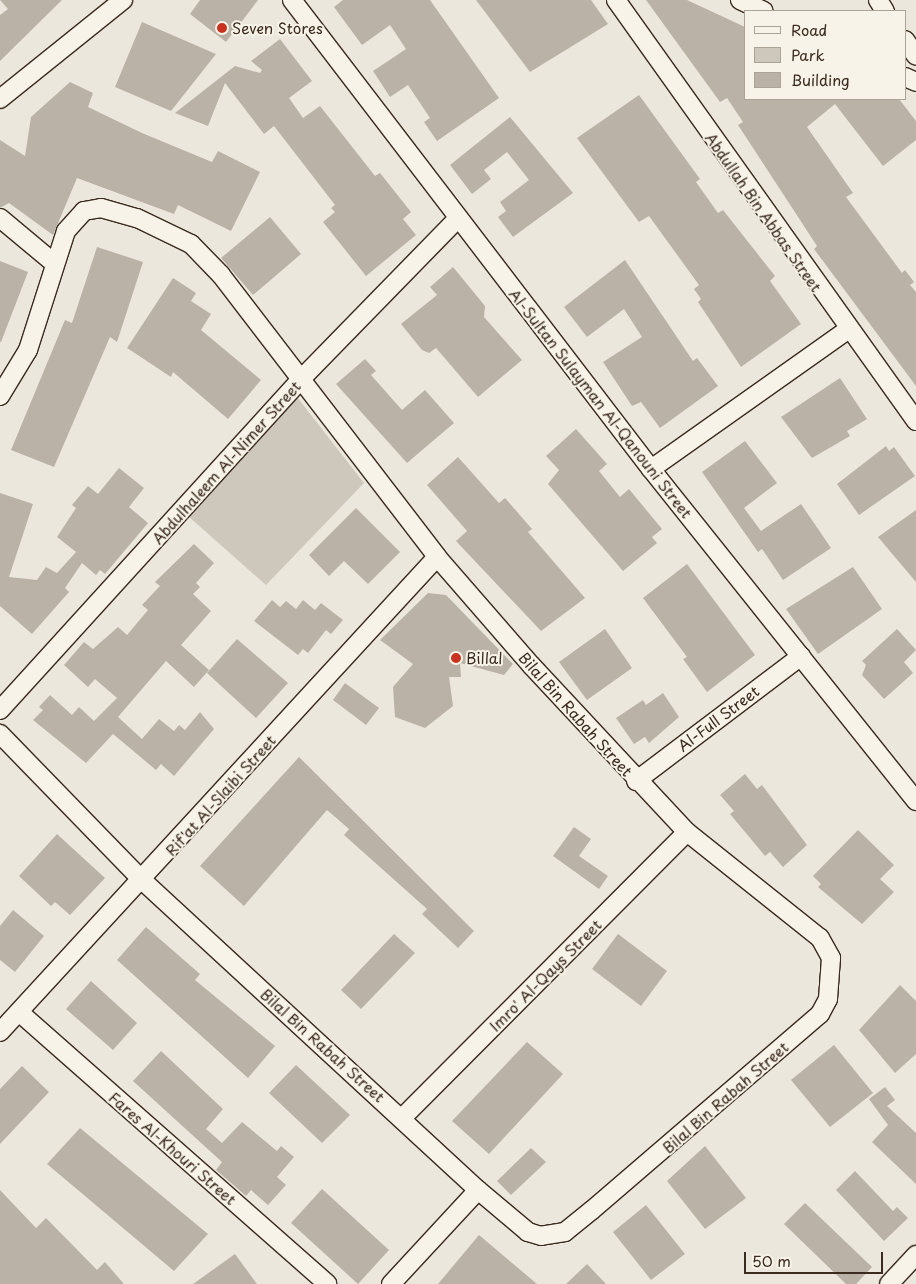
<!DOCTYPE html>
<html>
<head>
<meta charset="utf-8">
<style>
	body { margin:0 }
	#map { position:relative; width:916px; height:1284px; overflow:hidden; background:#ece7dc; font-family:"Playpen Sans",sans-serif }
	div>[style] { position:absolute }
	.green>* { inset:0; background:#cec8bc }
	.building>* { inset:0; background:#bab2a7 }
	.roads { filter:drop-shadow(1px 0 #3b2a1e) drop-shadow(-1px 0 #3b2a1e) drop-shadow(0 1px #3b2a1e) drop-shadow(0 -1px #3b2a1e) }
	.street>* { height:18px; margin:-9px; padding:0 9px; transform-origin:9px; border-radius:9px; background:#f7f3e8 }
	.dots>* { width:14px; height:14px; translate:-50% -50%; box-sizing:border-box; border:2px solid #f7f3e8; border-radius:50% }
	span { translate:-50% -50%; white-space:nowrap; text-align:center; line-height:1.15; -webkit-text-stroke:4px #f7f3e8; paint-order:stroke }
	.poi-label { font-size:15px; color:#3b2a1e }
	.left { translate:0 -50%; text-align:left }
	.street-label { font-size:15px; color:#3b2a1e }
	.legend { position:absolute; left:744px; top:10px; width:162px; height:90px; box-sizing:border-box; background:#f7f3e8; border:1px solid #aca397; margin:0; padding:6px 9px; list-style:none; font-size:15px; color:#3b2a1e }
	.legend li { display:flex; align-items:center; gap:10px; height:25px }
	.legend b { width:25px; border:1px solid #aca397 }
	.scale { position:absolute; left:744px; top:1252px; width:139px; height:22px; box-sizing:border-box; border:2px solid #3b2a1e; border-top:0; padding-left:6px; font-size:15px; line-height:18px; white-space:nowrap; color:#3b2a1e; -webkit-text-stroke:4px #f7f3e8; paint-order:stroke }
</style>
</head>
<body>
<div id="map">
	<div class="green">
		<i style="clip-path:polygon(297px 397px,364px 483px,266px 585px,188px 516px)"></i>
	</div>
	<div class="building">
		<i style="clip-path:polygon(0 0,62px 0,0 61px,0 15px,8px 9px)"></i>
		<i style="clip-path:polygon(200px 0,258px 0,226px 42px,190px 14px)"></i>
		<i style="clip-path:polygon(343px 0,430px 0,499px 98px,437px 141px,424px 122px,430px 118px,408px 85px,390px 97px,373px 71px,406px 49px,390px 25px,362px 45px,334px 7px)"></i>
		<i style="clip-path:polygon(476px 0,591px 0,608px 24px,530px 72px)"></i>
		<i style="clip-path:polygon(646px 0,687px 0,745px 27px,745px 99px,899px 99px,916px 121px,916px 140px,883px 166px,835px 104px,807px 127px,853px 193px,846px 197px,902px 273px,905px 270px,914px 282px,910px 285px,916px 292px,916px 386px,814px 249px,817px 246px,738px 125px,743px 122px,727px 98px,720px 102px)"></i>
		<i style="clip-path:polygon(142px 22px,216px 54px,171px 111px,115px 87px)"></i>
		<i style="clip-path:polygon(280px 39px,312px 81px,289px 98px,303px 118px,320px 106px,375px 176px,380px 173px,411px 212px,403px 219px,416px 235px,366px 276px,323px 222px,335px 212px,331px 208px,335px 205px,274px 126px,264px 134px,225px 83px,208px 126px,175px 113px,235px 66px,260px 73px,262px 70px,251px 61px)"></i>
		<i style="clip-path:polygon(70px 82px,93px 93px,88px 107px,142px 133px,212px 162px,218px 151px,260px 172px,231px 231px,178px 205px,174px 214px,77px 178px,53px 235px,9px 203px,0 208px,0 140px,25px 156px,31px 117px)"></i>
		<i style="clip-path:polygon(639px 95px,700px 179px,696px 182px,718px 213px,723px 210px,775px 276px,770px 281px,801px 324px,741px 367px,698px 302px,701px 299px,694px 289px,699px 285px,649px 216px,639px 222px,577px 138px)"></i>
		<i style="clip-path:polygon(510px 117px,573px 193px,513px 237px,498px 217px,506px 211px,500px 202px,529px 180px,507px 152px,484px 170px,491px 179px,472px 194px,450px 165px)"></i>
		<i style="clip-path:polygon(270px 217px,301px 254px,253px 295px,221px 258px)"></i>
		<i style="clip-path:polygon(97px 247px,143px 262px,117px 342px,110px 337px,54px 467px,11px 450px,65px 320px,72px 323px)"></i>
		<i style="clip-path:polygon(625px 260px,693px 361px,697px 358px,718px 386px,660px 428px,641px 402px,632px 406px,603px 362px,642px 337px,624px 309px,587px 337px,564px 307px)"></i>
		<i style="clip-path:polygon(0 261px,28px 272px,1px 342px,0 342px)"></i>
		<i style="clip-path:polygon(453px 267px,485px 306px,484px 317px,522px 360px,478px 397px,436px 348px,429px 353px,422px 350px,401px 324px,437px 295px,430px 287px)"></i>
		<i style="clip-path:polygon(173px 278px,196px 293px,191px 301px,211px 314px,201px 330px,261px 380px,228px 419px,173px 372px,171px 377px,127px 348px)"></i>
		<i style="clip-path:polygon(365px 359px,376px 371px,371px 375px,402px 410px,425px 390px,454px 423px,407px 463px,336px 384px)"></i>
		<i style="clip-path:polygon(840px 378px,867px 419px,847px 431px,850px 436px,812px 458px,781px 417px)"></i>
		<i style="clip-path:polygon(576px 429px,607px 464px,599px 471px,620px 497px,629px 489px,662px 529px,652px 537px,657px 543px,623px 571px,548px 484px,559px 470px,546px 456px)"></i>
		<i style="clip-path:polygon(745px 441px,777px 483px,744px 508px,761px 531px,801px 504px,831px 548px,783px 580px,762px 549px,758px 552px,702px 472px)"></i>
		<i style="clip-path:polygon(886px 446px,889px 451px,894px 447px,915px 476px,859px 515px,837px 484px)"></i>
		<i style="clip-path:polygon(458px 457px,499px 503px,505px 498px,532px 529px,528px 532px,585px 598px,541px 631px,456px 541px,467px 531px,427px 485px)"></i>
		<i style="clip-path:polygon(119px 468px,144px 488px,129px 507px,148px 523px,105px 574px,100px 570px,96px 575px,82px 563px,65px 588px,69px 592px,32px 634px,0 606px,0 493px,33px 504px,9px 577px,37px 580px,46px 567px,57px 573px,76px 552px,57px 537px,76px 508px,72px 505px,88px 486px,98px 494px)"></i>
		<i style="clip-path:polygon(356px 508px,400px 552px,368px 584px,344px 561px,329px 576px,309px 555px)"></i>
		<i style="clip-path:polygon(916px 510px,916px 582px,878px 537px)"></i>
		<i style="clip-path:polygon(194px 544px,214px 563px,196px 583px,200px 587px,193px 594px,211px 611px,181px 645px,209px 670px,194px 687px,166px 661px,118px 717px,142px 739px,159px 719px,174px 731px,179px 725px,185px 730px,200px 712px,214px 729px,174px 776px,161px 764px,156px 770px,113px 734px,86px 763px,33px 720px,43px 710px,39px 707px,50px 695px,72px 715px,79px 707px,94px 721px,117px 698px,95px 679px,88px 687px,64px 665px,84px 642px,93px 649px,118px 627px,127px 635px,148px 610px,142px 605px,160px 586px,155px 582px)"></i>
		<i style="clip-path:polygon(687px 564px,755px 655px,707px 692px,683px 659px,687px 657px,643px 598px)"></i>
		<i style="clip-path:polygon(853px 567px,882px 609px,818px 654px,786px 609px)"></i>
		<i style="clip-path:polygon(428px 593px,446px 595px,513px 664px,504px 675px,460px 663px,461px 677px,449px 677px,453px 706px,425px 728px,395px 717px,393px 687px,413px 664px,380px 640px)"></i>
		<i style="clip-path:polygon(272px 600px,280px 607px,286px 601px,296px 609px,303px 600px,315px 610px,321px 603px,343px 620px,331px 634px,326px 630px,308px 653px,303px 649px,298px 655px,254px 621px)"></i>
		<i style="clip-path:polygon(605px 629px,632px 668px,587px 700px,559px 662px)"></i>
		<i style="clip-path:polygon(897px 629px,916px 650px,904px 662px,913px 673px,884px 699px,862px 675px,866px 665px,862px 661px)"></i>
		<i style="clip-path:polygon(237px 639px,288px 683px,256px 718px,207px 673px)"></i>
		<i style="clip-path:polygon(345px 683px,379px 708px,366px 725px,333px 700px)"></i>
		<i style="clip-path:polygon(663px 693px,679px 717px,649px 743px,645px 737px,634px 744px,616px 718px,643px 700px,646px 705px)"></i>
		<i style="clip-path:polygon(299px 757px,474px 931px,458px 948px,422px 914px,427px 909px,344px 835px,349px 829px,327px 810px,244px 906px,200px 866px)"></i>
		<i style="clip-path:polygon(745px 774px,757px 789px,762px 785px,807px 845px,783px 867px,770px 852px,765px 856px,730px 814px,734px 811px,720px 795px)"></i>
		<i style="clip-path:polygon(574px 827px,591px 839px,579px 856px,608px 876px,599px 889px,553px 856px)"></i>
		<i style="clip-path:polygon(858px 830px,894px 865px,880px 879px,894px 892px,862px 924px,818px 887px,821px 884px,813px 876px)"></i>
		<i style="clip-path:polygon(57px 834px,105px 878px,70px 915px,55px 902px,51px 906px,19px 876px)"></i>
		<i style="clip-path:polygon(13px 910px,44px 936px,15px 972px,0 960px,0 926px)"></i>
		<i style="clip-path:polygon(146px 927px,200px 974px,195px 980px,275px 1046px,248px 1078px,117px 960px)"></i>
		<i style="clip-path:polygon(394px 934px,415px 953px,361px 1009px,341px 990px)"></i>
		<i style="clip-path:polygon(618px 934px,667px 971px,641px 1006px,592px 969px)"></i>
		<i style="clip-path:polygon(91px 981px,137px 1023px,113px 1050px,66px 1009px)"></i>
		<i style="clip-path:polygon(900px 985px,916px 1001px,916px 1054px,895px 1073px,859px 1030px)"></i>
		<i style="clip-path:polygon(527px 1042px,563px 1074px,489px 1154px,452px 1121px)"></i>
		<i style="clip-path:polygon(834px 1045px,873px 1093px,830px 1127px,791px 1080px)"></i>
		<i style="clip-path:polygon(161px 1051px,223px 1109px,206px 1129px,222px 1143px,242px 1122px,277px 1151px,281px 1146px,294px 1157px,277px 1177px,286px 1185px,268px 1205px,251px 1190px,246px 1196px,216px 1170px,222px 1162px,133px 1081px)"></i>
		<i style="clip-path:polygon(296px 1065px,350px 1115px,322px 1143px,269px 1093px)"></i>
		<i style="clip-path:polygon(22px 1066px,49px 1092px,0 1144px,0 1089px)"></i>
		<i style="clip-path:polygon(885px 1087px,895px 1100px,887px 1106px,916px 1133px,916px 1184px,872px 1142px,888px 1125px,869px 1099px)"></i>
		<i style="clip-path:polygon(80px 1128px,208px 1234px,174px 1271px,47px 1164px)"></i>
		<i style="clip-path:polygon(705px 1146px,746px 1198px,705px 1229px,667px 1181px)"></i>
		<i style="clip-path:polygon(531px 1148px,546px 1162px,511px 1195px,497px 1181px)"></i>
		<i style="clip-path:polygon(855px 1171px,893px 1211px,897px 1207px,908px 1218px,884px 1241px,836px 1190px)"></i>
		<i style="clip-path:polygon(322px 1189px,389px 1250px,358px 1284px,291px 1223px)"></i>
		<i style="clip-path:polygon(0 1190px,36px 1228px,46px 1218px,97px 1270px,105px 1262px,124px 1284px,0 1284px)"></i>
		<i style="clip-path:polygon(805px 1203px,872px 1267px,856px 1284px,846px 1284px,784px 1224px)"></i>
		<i style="clip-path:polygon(646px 1205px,685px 1254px,651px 1280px,613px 1232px)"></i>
		<i style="clip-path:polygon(479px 1235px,537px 1284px,438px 1284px)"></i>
		<i style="clip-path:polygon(235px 1254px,257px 1284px,193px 1284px)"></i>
		<i style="clip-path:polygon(587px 1264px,606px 1284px,566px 1284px)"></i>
	</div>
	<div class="roads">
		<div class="street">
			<i style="left:292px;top:0;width:591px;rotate:52.57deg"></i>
			<i style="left:651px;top:469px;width:425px;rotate:51.4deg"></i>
			<i style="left:616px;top:0;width:517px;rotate:54.53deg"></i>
			<i style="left:740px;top:0;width:26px;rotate:25deg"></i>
			<i style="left:878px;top:0;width:13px;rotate:58deg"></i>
			<i style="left:905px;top:40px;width:19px;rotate:55deg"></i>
			<i style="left:905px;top:77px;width:12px;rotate:24deg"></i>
			<i style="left:0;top:99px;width:158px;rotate:-38.8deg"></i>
			<i style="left:0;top:218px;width:70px;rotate:39.8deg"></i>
			<i style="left:0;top:396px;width:54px;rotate:-58.7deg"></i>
			<i style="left:28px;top:350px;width:125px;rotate:-72.3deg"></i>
			<i style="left:66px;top:231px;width:27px;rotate:-48deg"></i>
			<i style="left:84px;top:211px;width:17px;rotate:-10deg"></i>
			<i style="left:101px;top:208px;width:37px;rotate:16deg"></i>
			<i style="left:137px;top:218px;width:60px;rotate:25.7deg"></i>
			<i style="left:191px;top:244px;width:43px;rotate:45.9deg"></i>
			<i style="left:221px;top:275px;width:355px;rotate:52.5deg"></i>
			<i style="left:437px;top:557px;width:143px;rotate:49deg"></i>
			<i style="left:531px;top:665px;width:229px;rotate:47deg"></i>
			<i style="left:687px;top:832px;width:170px;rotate:38.6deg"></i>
			<i style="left:820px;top:938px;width:23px;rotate:61deg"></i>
			<i style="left:831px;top:958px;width:41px;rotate:94.2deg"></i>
			<i style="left:828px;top:999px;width:17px;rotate:118deg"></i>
			<i style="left:820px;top:1014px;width:301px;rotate:139.3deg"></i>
			<i style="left:592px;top:1210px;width:35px;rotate:141deg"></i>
			<i style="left:565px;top:1232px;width:24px;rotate:171deg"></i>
			<i style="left:541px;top:1236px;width:14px;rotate:-163deg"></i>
			<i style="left:528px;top:1232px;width:65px;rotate:-140deg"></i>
			<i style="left:478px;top:1190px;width:457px;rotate:-137.3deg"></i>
			<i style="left:142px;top:880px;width:204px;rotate:-134.2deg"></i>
			<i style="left:651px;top:469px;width:240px;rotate:-35.3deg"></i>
			<i style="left:0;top:710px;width:449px;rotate:-47.7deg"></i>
			<i style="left:302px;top:378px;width:222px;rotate:-45.7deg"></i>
			<i style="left:636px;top:781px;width:207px;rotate:-37.1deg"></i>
			<i style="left:19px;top:1012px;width:411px;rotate:41.4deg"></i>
			<i style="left:0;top:1032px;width:645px;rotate:-47.39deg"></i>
			<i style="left:403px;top:1117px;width:402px;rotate:-45.1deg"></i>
			<i style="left:391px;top:1284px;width:128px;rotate:-47.2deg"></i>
			<i style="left:889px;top:1284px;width:40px;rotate:-47deg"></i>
		</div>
	</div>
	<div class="dots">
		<i style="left:222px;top:28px;background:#c8321e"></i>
		<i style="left:456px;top:658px;background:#c8321e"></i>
	</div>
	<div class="poi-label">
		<span class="left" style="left:232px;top:28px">Seven Stores</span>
		<span class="left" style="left:466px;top:658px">Billal</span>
	</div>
	<div class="street-label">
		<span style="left:764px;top:212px;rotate:55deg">Abdullah Bin Abbas Street</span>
		<span style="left:601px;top:403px;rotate:52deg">Al-Sultan Sulayman Al-Qanouni Street</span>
		<span style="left:226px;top:462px;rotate:-48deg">Abdulhaleem Al-Nimer Street</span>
		<span style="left:576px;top:714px;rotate:48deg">Bilal Bin Rabah Street</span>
		<span style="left:718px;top:718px;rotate:-37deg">Al-Full Street</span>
		<span style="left:220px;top:795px;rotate:-48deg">Rif'at Al-Slaibi Street</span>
		<span style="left:545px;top:975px;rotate:-45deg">Imro' Al-Qays Street</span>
		<span style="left:323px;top:1045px;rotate:42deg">Bilal Bin Rabah Street</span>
		<span style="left:725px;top:1097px;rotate:-41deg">Bilal Bin Rabah Street</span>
		<span style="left:173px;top:1148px;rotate:41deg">Fares Al-Khouri Street</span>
	</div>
	<ul class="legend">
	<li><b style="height:6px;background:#f7f3e8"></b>Road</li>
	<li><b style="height:14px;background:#cec8bc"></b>Park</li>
	<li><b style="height:14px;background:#bab2a7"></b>Building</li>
	</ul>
	<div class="scale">50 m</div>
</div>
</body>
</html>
